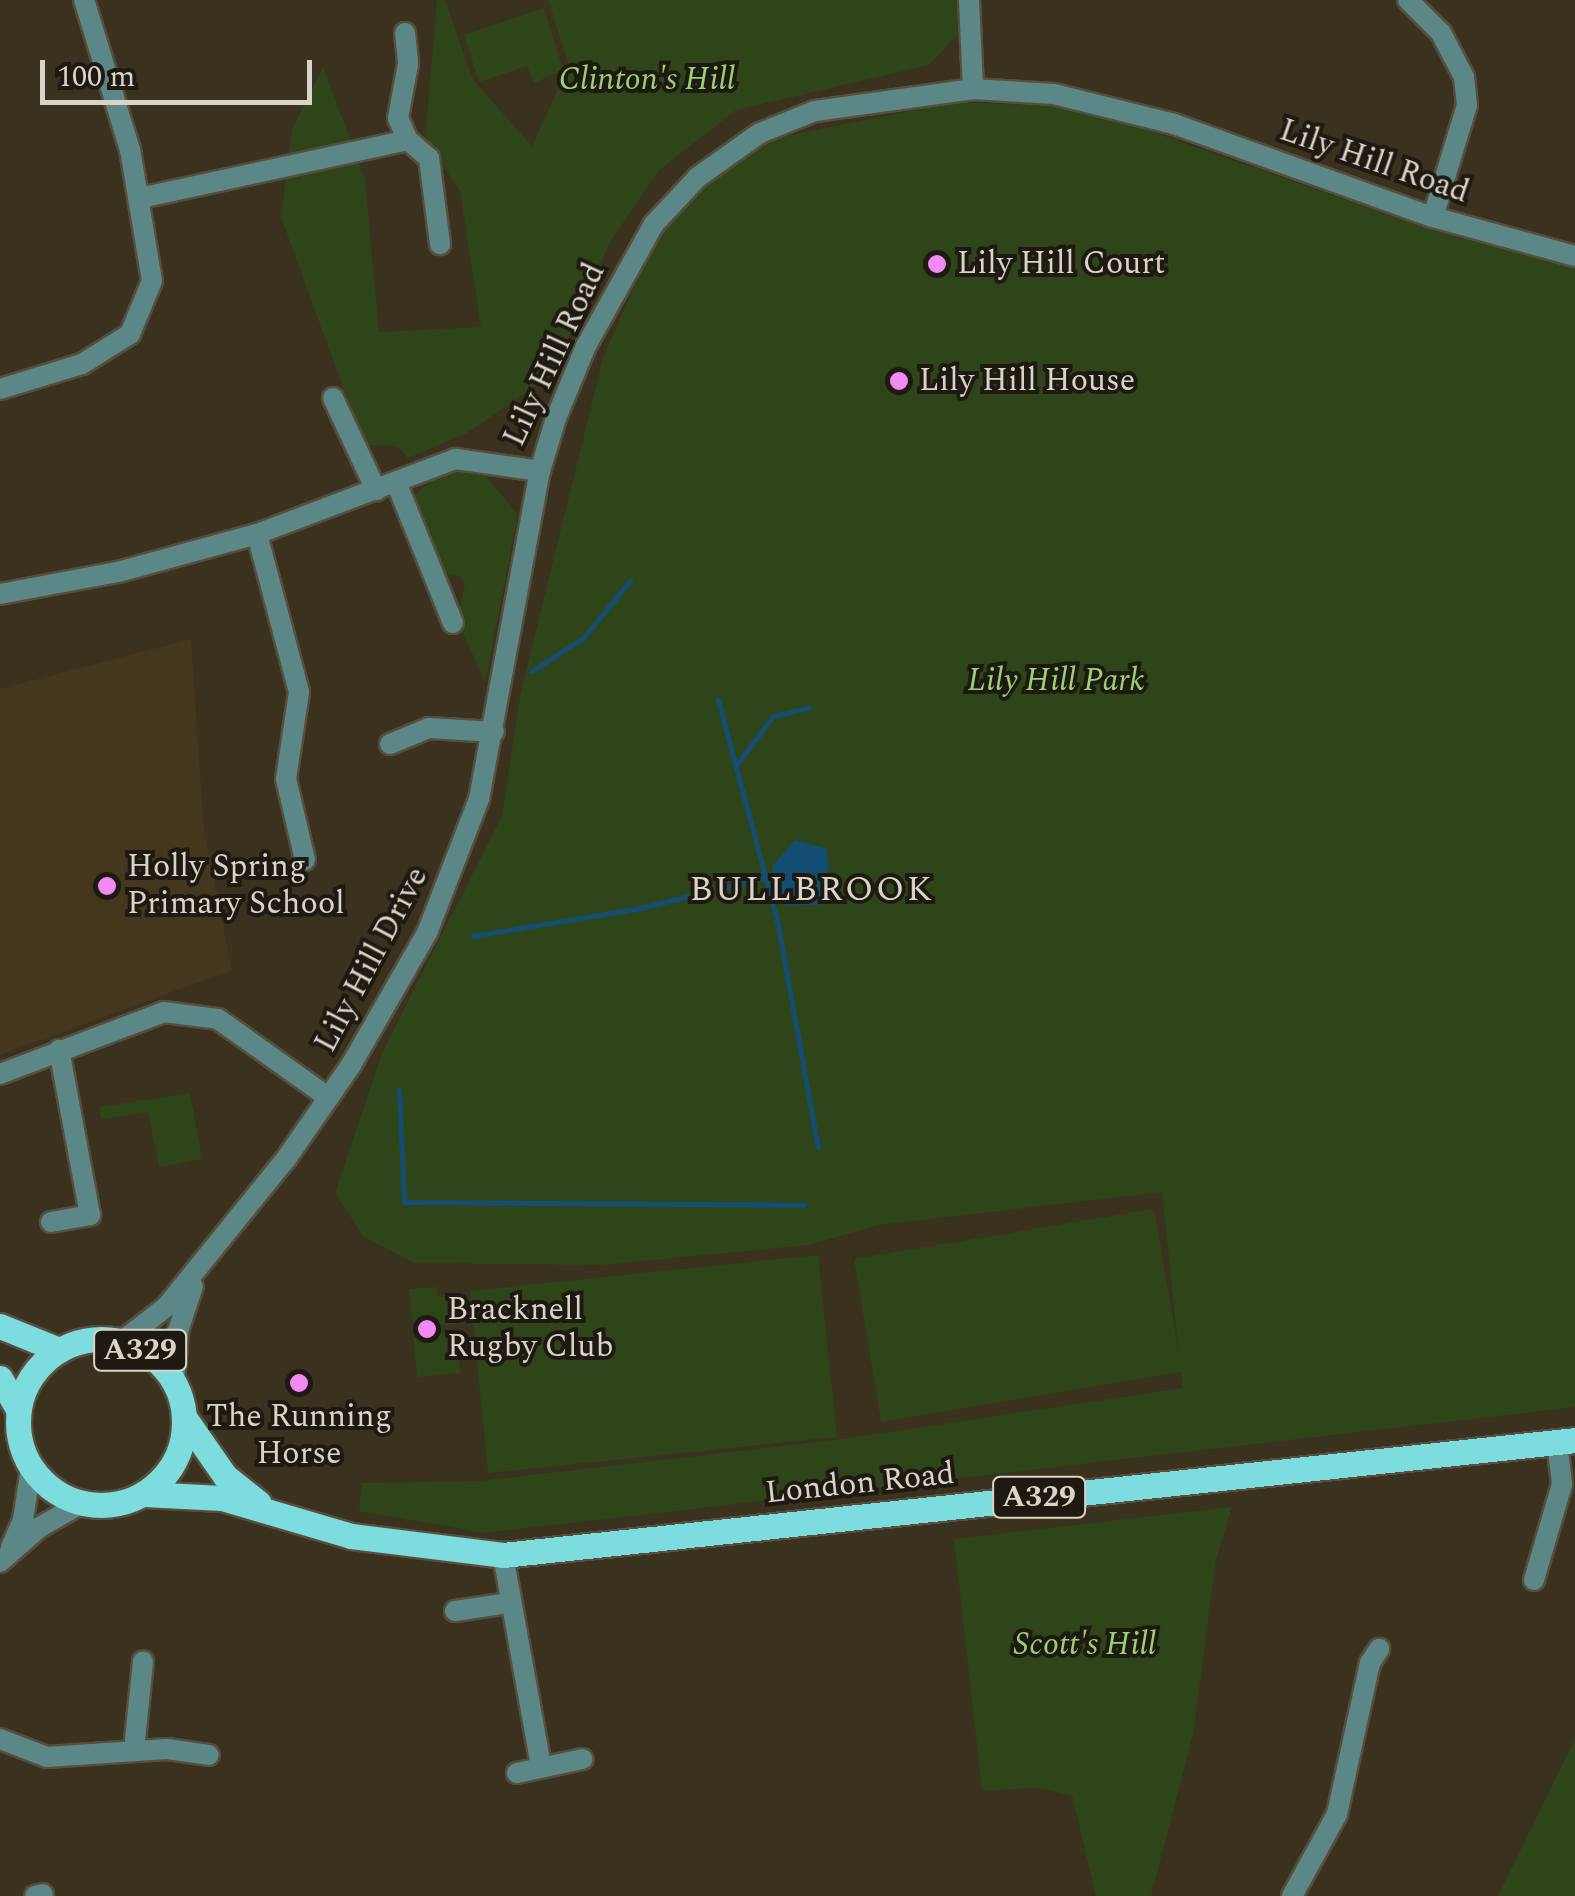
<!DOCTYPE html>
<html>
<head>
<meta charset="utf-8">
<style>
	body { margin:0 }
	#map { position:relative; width:1575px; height:1896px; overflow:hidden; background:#3b311f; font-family:Spectral,serif }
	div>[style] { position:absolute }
	.built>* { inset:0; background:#44371e }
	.green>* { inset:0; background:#2e451a }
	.water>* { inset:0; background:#144d72 }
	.stream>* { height:5px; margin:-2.5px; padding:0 2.5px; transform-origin:2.5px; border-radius:2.5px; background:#144d72 }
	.roads { filter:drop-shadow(2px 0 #574e3d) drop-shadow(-2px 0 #574e3d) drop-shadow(0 2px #574e3d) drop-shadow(0 -2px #574e3d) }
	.minor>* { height:20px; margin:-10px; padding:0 10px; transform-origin:10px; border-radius:10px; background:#5c8787 }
	.tertiary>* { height:20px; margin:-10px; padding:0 10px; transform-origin:10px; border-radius:10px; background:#5c8787 }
	.primary>* { height:25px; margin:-12.5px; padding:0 12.5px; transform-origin:12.5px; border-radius:12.5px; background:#7ddcdd }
	.primary>.ring { margin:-12.5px; padding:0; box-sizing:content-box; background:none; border:25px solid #7ddcdd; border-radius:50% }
	.dots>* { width:28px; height:28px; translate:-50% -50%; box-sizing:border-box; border:5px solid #1e1a12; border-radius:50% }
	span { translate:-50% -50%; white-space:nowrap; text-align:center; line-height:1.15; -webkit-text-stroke:8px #1e1a12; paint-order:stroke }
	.shield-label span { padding:2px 8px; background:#1e1a12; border:2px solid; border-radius:8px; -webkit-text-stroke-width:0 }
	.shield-label { font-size:30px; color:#d9d3c8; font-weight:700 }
	.park-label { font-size:32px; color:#9cd173; font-style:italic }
	.street-label { font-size:32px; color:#d9d3c8 }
	.poi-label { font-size:32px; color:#d9d3c8 }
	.left { translate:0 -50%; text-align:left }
	.neighbourhood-label { font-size:35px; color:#d9d3c8; letter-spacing:2.5px }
	.scale { position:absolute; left:40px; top:60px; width:272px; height:45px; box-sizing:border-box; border:5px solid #d9d3c8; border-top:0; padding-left:12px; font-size:30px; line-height:35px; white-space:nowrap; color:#d9d3c8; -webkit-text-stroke:8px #1e1a12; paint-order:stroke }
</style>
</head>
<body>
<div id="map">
	<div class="built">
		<i style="clip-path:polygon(191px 639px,204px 830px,232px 970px,0 1055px,0 689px)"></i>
	</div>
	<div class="green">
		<i style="clip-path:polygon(437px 0,445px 0,473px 80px,532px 146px,569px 65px,548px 0,957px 0,958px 34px,929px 65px,736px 110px,658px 171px,610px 242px,552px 375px,467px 433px,408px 458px,398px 446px,364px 445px,281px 217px,292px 130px,323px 67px,365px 179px,379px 332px,481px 327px,460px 191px,425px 139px)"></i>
		<i style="clip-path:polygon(544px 8px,563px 70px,534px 83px,527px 66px,479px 82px,464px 35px)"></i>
		<i style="clip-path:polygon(954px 102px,1082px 107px,1428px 229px,1575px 268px,1575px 1407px,485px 1533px,359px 1511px,362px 1483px,480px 1481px,843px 1439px,1183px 1388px,1181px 1372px,881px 1422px,854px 1259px,1154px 1209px,1179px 1354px,1162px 1192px,879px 1225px,808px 1245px,601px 1265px,414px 1263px,363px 1236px,335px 1193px,382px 1053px,502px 816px,520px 696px,603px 358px,662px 223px,762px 141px)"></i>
		<i style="clip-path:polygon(473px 460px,518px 515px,485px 683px,457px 618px,465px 584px,460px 576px,445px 575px,411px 498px,445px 470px)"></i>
		<i style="clip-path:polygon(190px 1093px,202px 1159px,159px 1167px,148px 1112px,101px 1119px,99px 1107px)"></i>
		<i style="clip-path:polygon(818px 1255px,837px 1437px,488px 1473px,470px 1291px)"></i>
		<i style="clip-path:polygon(436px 1287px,438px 1297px,453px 1296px,456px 1324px,441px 1325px,441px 1333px,457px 1332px,460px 1373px,417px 1377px,409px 1289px)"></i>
		<i style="clip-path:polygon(1232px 1507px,1216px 1560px,1193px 1734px,1151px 1896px,1096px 1896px,1072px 1795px,1034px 1788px,982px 1791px,954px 1539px)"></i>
		<i style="clip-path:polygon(1575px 1739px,1575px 1896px,1498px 1896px)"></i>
	</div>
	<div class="water">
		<i style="clip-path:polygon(795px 840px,827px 849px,831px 904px,785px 906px,771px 882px,773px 865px)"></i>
	</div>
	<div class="stream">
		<i style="left:532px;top:671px;width:61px;rotate:-32.9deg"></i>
		<i style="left:583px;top:638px;width:74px;rotate:-50.5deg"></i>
		<i style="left:718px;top:700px;width:228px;rotate:75deg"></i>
		<i style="left:777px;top:920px;width:231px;rotate:79.8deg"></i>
		<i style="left:738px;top:763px;width:59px;rotate:-53.3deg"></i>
		<i style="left:773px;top:716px;width:37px;rotate:-13deg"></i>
		<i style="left:473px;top:936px;width:165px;rotate:-9.4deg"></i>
		<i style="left:636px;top:909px;width:140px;rotate:-13.6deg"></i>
		<i style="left:399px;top:1090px;width:112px;rotate:87.4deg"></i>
		<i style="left:404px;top:1202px;width:400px;rotate:0.4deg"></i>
	</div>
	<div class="roads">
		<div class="minor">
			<i style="left:969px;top:0;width:89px;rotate:87.4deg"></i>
			<i style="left:1408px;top:0;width:47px;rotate:45deg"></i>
			<i style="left:1441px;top:33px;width:50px;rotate:62.4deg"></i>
			<i style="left:1464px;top:77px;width:28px;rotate:84deg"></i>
			<i style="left:1467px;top:105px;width:117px;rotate:106.9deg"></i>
			<i style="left:405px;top:33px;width:31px;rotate:84deg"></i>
			<i style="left:408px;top:64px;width:55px;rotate:100.5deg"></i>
			<i style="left:398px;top:118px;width:24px;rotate:66deg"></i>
			<i style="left:408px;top:140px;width:28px;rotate:41deg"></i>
			<i style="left:429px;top:158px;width:87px;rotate:82.7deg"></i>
			<i style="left:140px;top:198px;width:274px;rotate:-12.2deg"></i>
			<i style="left:0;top:389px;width:86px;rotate:-17deg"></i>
			<i style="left:82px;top:364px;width:57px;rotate:-32deg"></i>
			<i style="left:130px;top:334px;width:57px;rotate:-67.5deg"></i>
			<i style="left:152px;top:281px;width:133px;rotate:-99.5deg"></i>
			<i style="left:130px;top:150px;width:157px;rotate:-107deg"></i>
			<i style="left:333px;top:398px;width:102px;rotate:64.9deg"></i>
			<i style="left:396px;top:482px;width:152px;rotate:68deg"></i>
			<i style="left:257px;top:534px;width:163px;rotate:75.1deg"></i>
			<i style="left:299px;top:692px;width:88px;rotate:98.5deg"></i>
			<i style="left:286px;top:779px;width:83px;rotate:76.8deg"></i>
			<i style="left:390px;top:744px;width:42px;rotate:-22.3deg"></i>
			<i style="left:429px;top:728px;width:65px;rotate:3.5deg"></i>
			<i style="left:0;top:1074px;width:175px;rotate:-20.7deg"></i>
			<i style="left:164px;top:1012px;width:54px;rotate:7.4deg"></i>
			<i style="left:218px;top:1019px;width:136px;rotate:35.4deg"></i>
			<i style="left:51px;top:1222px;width:40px;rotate:-10deg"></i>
			<i style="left:90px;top:1215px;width:168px;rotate:-100.6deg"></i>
			<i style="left:503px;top:1555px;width:215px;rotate:79.8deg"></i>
			<i style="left:1534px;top:1580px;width:100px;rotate:-73.7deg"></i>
			<i style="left:1562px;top:1484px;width:42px;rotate:-96.8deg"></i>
			<i style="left:455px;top:1611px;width:55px;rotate:-8.4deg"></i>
			<i style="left:0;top:1739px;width:50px;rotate:21deg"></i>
			<i style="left:47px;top:1757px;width:120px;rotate:-3.8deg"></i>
			<i style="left:167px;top:1749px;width:42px;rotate:8.1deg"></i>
			<i style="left:134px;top:1750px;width:89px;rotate:-84.2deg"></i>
			<i style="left:517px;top:1773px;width:67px;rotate:-12deg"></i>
			<i style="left:35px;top:1896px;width:8px;rotate:-14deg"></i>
			<i style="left:1292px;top:1896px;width:94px;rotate:-61.2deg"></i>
			<i style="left:1337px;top:1814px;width:155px;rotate:-77.7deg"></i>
			<i style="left:1370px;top:1663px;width:17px;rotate:-57deg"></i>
		</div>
		<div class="tertiary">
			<i style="left:0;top:594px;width:120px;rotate:-10.6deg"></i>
			<i style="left:118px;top:572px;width:144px;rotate:-15.3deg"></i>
			<i style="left:257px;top:534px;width:213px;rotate:-20.7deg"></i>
			<i style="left:456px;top:459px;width:85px;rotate:8.1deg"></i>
			<i style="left:121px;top:1342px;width:57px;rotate:-37.9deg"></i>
			<i style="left:166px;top:1307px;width:191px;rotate:-51deg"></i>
			<i style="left:286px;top:1159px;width:114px;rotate:-55.3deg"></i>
			<i style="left:351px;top:1065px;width:152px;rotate:-60.1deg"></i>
			<i style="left:427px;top:933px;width:144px;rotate:-68.8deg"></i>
			<i style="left:479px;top:799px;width:334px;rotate:-79.5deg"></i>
			<i style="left:540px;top:471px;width:55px;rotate:-73.2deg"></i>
			<i style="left:556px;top:418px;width:78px;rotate:-67.4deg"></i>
			<i style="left:586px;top:346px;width:140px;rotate:-60.9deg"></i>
			<i style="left:654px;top:224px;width:64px;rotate:-46.9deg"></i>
			<i style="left:698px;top:177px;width:76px;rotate:-35.4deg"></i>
			<i style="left:760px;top:133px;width:59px;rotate:-21.8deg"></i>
			<i style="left:815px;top:111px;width:160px;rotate:-7.9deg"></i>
			<i style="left:973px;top:89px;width:81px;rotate:3.5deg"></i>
			<i style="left:1054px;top:94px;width:124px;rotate:14deg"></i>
			<i style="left:1174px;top:124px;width:275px;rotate:19.8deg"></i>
			<i style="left:1433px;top:217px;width:147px;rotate:15.4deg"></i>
			<i style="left:174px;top:1382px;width:51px;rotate:-85.5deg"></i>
			<i style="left:178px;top:1331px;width:47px;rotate:-71.6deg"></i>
			<i style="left:11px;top:1547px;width:30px;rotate:-66deg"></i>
			<i style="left:23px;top:1520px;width:53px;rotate:-81.3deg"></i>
			<i style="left:0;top:1562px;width:53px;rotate:-41.2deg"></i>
			<i style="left:40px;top:1527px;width:48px;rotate:-29.7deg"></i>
		</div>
		<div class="primary">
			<i style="left:0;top:1326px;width:64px;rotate:22.1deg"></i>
			<i class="ring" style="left:18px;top:1339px;width:141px;height:141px"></i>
			<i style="left:0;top:1378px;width:36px;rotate:60deg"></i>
			<i style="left:184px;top:1417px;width:72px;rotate:55.2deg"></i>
			<i style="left:225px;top:1476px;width:43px;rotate:38.5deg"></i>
			<i style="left:144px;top:1494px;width:78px;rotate:2.9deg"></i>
			<i style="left:222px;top:1498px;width:134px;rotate:16.4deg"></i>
			<i style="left:351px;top:1536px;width:153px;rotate:7.1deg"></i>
			<i style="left:503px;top:1555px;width:1078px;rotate:-6.12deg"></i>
		</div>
	</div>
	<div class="dots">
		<i style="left:937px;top:264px;background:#f28af3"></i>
		<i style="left:899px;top:381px;background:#f28af3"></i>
		<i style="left:107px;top:886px;background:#f28af3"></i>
		<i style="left:427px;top:1329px;background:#f28af3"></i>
		<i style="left:299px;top:1383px;background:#f28af3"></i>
	</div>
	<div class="shield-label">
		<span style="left:140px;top:1350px">A329</span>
		<span style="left:1039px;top:1497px">A329</span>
	</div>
	<div class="park-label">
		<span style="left:647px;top:80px">Clinton's Hill</span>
		<span style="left:1056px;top:681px">Lily Hill Park</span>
		<span style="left:1085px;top:1645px">Scott's Hill</span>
	</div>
	<div class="street-label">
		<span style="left:1374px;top:162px;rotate:19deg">Lily Hill Road</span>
		<span style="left:555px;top:355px;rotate:-65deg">Lily Hill Road</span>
		<span style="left:372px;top:960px;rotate:-62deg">Lily Hill Drive</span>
		<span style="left:860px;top:1484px;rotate:-6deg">London Road</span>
	</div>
	<div class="poi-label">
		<span class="left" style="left:957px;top:264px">Lily Hill Court</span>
		<span class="left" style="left:919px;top:381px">Lily Hill House</span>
		<span class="left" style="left:127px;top:886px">Holly Spring<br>Primary School</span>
		<span class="left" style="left:447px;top:1329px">Bracknell<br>Rugby Club</span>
		<span style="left:299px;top:1436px">The Running<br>Horse</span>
	</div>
	<div class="neighbourhood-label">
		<span style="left:812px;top:890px">BULLBROOK</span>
	</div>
	<div class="scale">100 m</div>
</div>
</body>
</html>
